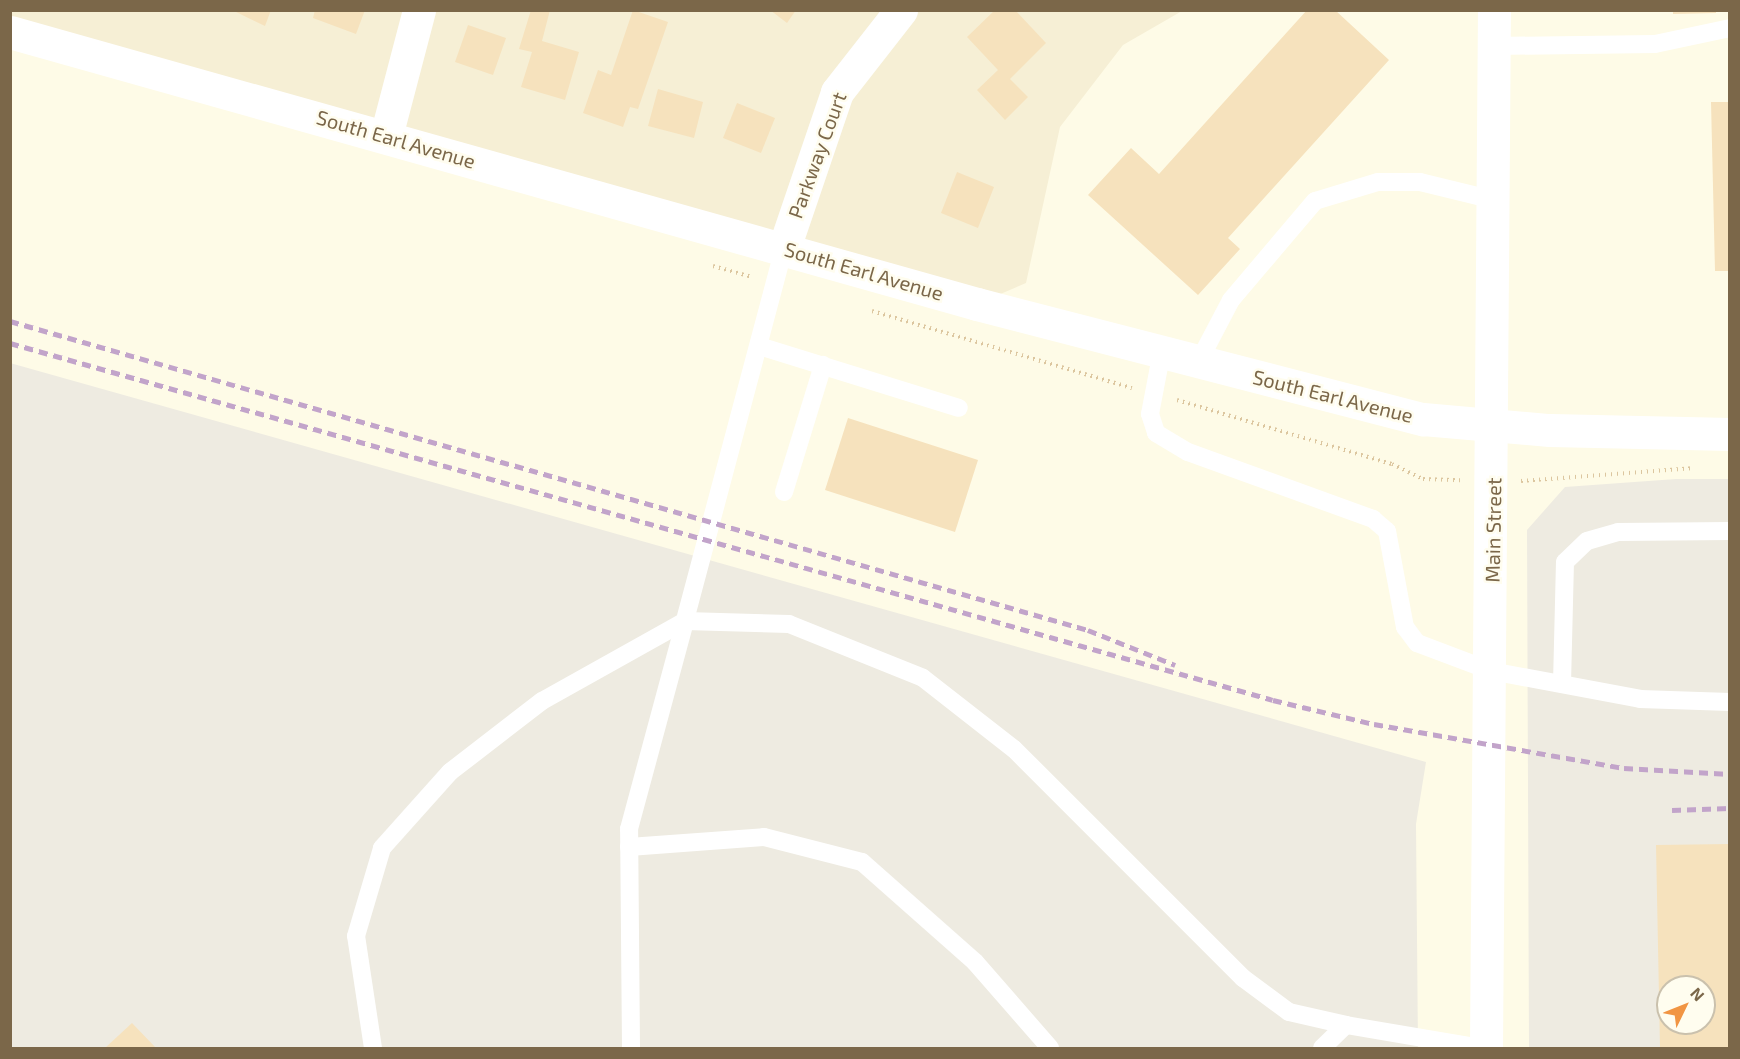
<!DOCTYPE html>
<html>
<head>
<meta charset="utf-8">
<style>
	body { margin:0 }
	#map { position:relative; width:1740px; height:1059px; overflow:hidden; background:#fefbe7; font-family:"Exo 2",sans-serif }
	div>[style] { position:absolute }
	.residential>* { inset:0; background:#f6efd5 }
	.industrial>* { inset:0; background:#eeebe1 }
	.building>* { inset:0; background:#f6e2bd }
	.path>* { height:4px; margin-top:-2px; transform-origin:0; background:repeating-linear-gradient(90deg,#dcc69f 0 1.5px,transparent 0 6px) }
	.service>* { height:18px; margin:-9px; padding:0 9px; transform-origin:9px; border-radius:9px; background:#fff }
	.minor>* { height:33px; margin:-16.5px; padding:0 16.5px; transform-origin:16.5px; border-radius:16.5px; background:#fff }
	.tertiary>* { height:33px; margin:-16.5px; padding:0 16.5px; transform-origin:16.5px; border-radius:16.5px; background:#fff }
	.secondary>* { height:33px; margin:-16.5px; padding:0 16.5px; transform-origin:16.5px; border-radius:16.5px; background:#fff }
	.rail>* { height:4.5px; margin-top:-2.25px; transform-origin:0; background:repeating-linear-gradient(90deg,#c2a4ca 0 9px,transparent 0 15px) }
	span { translate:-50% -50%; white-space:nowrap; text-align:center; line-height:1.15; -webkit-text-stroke:5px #fffdef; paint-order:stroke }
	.street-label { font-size:20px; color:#7b6749 }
	.frame { position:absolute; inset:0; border:12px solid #7b6749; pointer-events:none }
	.north { position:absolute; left:1656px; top:975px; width:60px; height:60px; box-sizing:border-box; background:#fffdef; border:2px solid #cac1ad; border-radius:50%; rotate:47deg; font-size:16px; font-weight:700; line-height:24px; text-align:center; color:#7b6749 }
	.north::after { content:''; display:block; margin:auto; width:21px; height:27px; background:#f19543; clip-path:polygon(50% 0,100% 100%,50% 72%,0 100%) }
</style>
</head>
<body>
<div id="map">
	<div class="residential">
		<i style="clip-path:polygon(10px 11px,1182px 11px,1123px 45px,1060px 127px,1026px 283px,977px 304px,11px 32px)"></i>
	</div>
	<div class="industrial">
		<i style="clip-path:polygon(10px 363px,1426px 762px,1416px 824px,1418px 1048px,11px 1048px)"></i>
		<i style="clip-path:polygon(evenodd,1676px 479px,1729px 479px,1729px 1048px,1529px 1048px,1527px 530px,1565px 487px,1676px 479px,1668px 987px,1704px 987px,1704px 1023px,1668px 1023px,1668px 987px)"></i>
	</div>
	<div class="building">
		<i style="clip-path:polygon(232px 10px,271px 10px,265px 26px)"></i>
		<i style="clip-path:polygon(315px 10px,365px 10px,356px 34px,313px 18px)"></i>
		<i style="clip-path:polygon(531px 10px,550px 10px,542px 41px,579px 52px,565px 100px,521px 87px,532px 52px,519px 49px)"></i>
		<i style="clip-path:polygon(633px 10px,668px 22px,638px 109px,630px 107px,623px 127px,583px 113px,598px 70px,611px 75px)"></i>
		<i style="clip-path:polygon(770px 10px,796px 10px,787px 23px)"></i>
		<i style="clip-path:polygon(995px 10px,1015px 10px,1046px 43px,1010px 79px,1028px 97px,1005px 120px,977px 90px,998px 70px,967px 37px)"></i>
		<i style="clip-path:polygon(1307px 10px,1335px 10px,1389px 60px,1228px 238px,1240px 249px,1198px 295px,1088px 195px,1131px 148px,1159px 174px)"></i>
		<i style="clip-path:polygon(1673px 10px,1716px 10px,1716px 13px,1673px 14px)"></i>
		<i style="clip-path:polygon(468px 25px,506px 38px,493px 75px,455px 62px)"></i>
		<i style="clip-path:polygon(658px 89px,703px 102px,694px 138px,648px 126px)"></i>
		<i style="clip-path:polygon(1711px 102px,1730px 102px,1730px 271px,1715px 271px)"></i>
		<i style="clip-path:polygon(737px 103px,775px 118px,761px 153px,723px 138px)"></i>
		<i style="clip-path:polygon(957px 172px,994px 187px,978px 228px,941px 213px)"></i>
		<i style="clip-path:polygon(848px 418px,978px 460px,955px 532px,825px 490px)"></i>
		<i style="clip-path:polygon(evenodd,1730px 844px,1730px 1048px,1660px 1048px,1656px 845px,1730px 844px,1668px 987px,1704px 987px,1704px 1023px,1668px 1023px,1668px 987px)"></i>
		<i style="clip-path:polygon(132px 1023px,156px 1048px,105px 1048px)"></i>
	</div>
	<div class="path">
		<i style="left:713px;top:266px;width:41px;rotate:15.8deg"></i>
		<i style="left:872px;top:311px;width:271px;rotate:16.5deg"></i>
		<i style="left:1177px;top:400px;width:224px;rotate:16.6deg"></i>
		<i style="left:1392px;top:464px;width:34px;rotate:26deg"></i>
		<i style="left:1423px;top:479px;width:37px;rotate:2deg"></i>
		<i style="left:1521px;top:481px;width:171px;rotate:-4.3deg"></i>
	</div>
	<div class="service">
		<i style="left:1494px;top:46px;width:161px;rotate:-0.7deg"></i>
		<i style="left:1655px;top:44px;width:77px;rotate:-12deg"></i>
		<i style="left:784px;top:248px;width:386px;rotate:104.9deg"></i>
		<i style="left:685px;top:621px;width:104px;rotate:1.7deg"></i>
		<i style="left:789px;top:624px;width:144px;rotate:21.9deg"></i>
		<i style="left:923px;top:678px;width:115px;rotate:38deg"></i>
		<i style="left:1014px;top:749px;width:324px;rotate:45deg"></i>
		<i style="left:1243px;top:978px;width:57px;rotate:36.5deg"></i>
		<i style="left:1289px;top:1012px;width:58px;rotate:12.8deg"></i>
		<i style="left:759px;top:346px;width:209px;rotate:17.2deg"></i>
		<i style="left:1162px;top:351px;width:64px;rotate:100.8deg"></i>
		<i style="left:1150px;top:414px;width:20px;rotate:72deg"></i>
		<i style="left:1156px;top:433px;width:37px;rotate:31deg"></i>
		<i style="left:1188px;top:452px;width:197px;rotate:19.9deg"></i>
		<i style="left:1373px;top:519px;width:18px;rotate:41deg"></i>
		<i style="left:1387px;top:531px;width:98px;rotate:79.4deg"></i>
		<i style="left:1405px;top:627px;width:20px;rotate:53deg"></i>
		<i style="left:1417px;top:643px;width:79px;rotate:20.7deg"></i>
		<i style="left:1491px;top:671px;width:152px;rotate:10.6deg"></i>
		<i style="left:1640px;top:699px;width:90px;rotate:1.9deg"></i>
		<i style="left:1199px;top:361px;width:69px;rotate:-62.3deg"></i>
		<i style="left:1231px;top:300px;width:130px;rotate:-49.7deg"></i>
		<i style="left:1315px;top:201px;width:66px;rotate:-16.8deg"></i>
		<i style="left:1378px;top:182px;width:42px"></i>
		<i style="left:1420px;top:182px;width:76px;rotate:13.7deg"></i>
		<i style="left:784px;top:492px;width:133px;rotate:-72.9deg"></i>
		<i style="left:1562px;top:684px;width:122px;rotate:-88.6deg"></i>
		<i style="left:1565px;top:562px;width:30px;rotate:-44deg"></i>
		<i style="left:1587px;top:541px;width:32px;rotate:-16deg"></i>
		<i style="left:1618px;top:532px;width:112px;rotate:-0.5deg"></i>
		<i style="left:629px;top:847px;width:135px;rotate:-4.2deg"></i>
		<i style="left:764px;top:837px;width:101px;rotate:14.3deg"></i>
		<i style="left:862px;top:862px;width:151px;rotate:41.5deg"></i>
		<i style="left:975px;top:962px;width:114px;rotate:48.9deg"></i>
		<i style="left:373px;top:1048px;width:113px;rotate:-98.6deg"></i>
		<i style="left:356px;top:936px;width:92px;rotate:-73.5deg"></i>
		<i style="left:382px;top:848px;width:102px;rotate:-48.2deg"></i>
		<i style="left:450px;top:772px;width:116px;rotate:-37.7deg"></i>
		<i style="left:542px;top:701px;width:164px;rotate:-29.2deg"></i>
		<i style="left:631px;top:1048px;width:219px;rotate:-90.5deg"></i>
		<i style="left:629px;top:829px;width:215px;rotate:-74.9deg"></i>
		<i style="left:1322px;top:1048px;width:33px;rotate:-44deg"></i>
		<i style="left:1346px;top:1025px;width:138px;rotate:9.6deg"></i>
	</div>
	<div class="minor">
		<i style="left:386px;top:136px;width:130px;rotate:-75.3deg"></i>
		<i style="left:784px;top:248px;width:165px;rotate:-71.2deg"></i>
		<i style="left:837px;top:92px;width:104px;rotate:-52deg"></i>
	</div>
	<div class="tertiary">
		<i style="left:10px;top:32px;width:1005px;rotate:15.71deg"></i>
		<i style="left:977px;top:304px;width:461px;rotate:14.5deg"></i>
		<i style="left:1423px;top:419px;width:127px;rotate:5deg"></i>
		<i style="left:1550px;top:430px;width:180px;rotate:1.3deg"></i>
	</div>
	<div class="secondary">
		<i style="left:1486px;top:1048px;width:1038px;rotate:-89.56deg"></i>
	</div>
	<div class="rail">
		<i style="left:10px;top:321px;width:1121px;rotate:15.99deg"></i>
		<i style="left:1088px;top:630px;width:94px;rotate:21.9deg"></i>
		<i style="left:10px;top:343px;width:1312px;rotate:15.78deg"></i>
		<i style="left:1273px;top:700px;width:104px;rotate:13.4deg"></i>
		<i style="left:1374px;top:724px;width:254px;rotate:10deg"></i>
		<i style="left:1624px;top:768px;width:106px;rotate:3.2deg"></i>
		<i style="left:1672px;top:810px;width:58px;rotate:-2deg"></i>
	</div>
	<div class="street-label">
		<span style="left:396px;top:139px;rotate:16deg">South Earl Avenue</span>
		<span style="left:817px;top:155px;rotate:-70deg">Parkway Court</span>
		<span style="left:864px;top:271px;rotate:16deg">South Earl Avenue</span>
		<span style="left:1333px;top:396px;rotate:14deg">South Earl Avenue</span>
		<span style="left:1493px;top:530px;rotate:-89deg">Main Street</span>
	</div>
	<div class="frame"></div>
	<div class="north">N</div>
</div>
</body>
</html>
